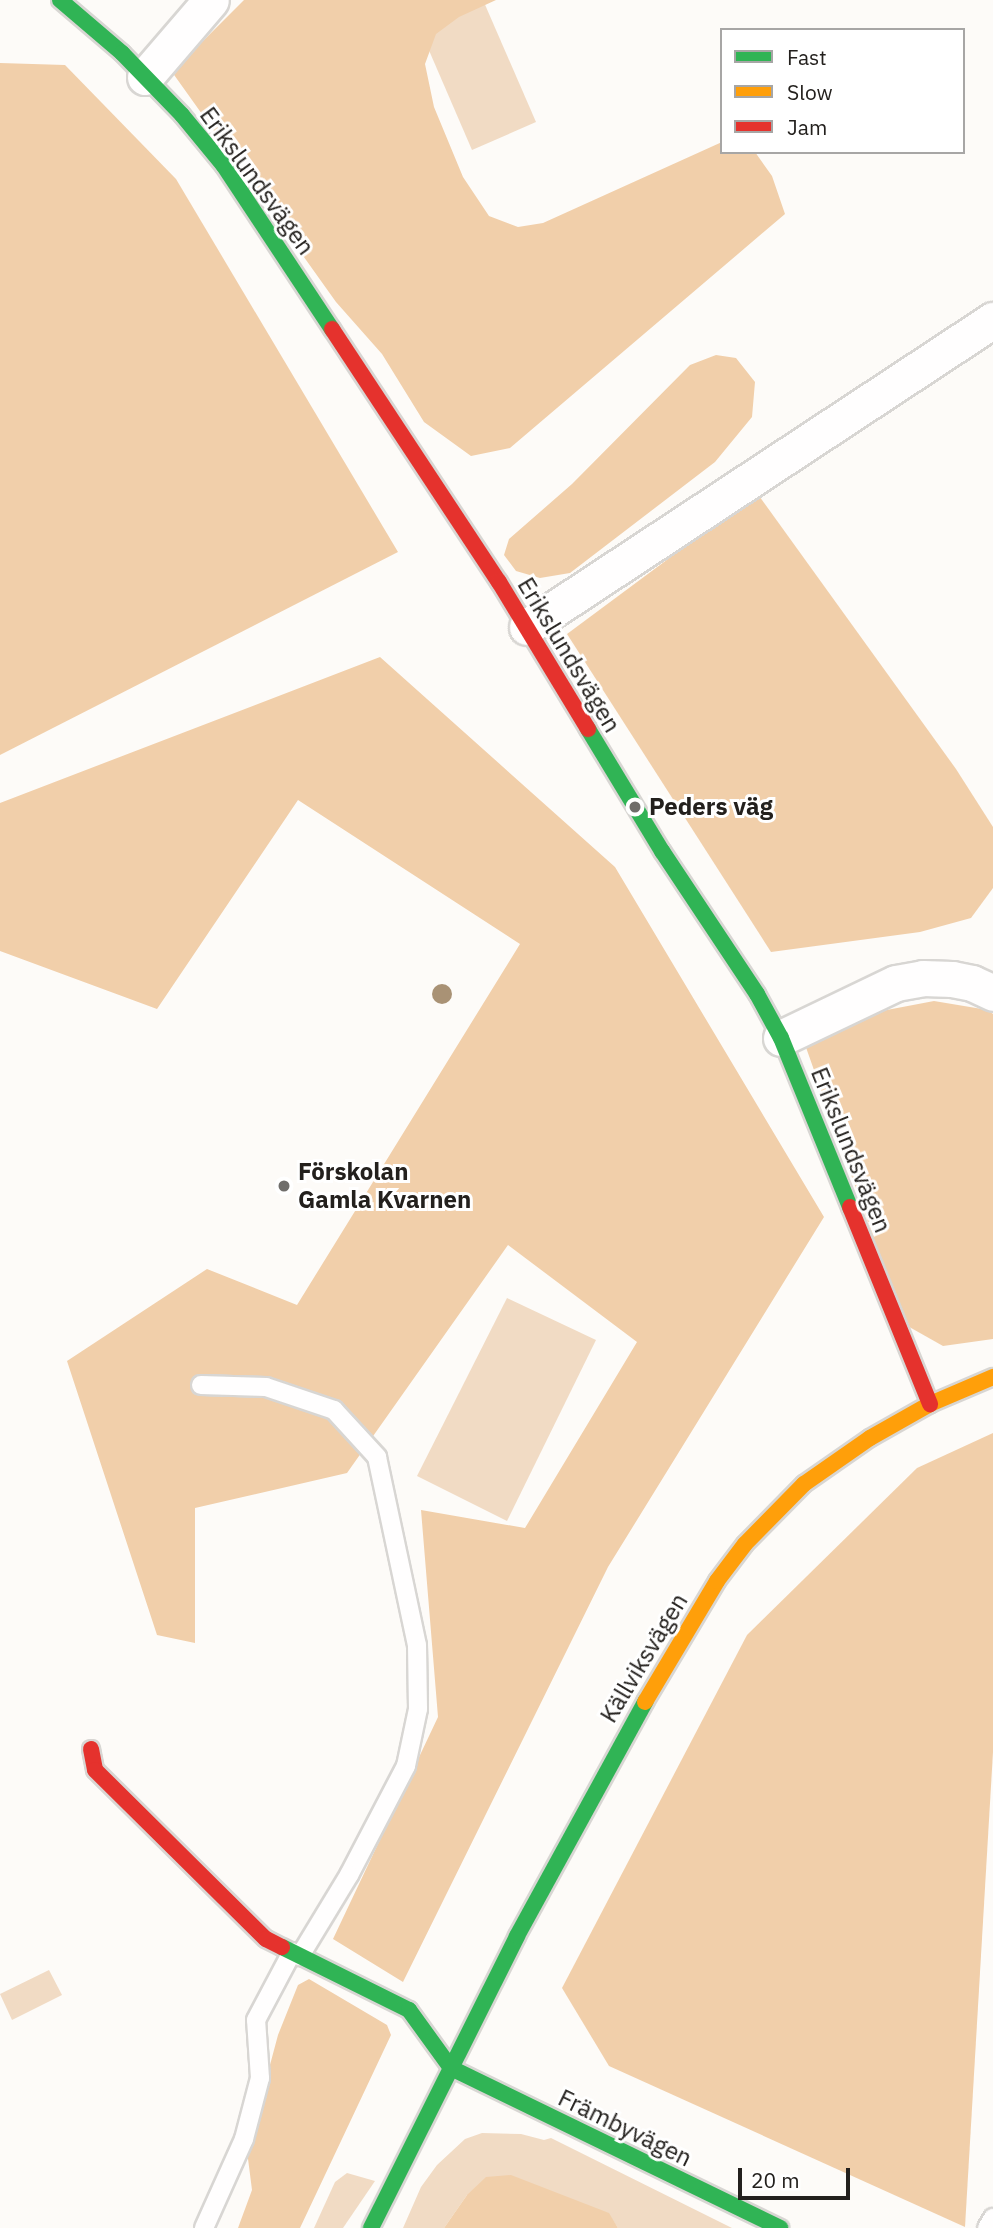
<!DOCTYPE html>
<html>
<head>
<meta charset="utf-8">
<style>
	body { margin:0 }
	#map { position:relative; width:993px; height:2228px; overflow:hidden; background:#fdfbf8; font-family:"IBM Plex Sans",sans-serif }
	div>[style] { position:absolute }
	.green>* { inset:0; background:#f1dbc4 }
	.forest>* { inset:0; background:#f1cfaa }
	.roads { filter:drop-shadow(2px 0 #d8d6d3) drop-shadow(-2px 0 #d8d6d3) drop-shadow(0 2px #d8d6d3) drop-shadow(0 -2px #d8d6d3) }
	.lane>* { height:18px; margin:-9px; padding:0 9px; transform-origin:9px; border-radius:9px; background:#fffefe }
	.street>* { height:35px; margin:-17.5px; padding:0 17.5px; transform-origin:17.5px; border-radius:17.5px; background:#fffefe }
	.fast>* { height:16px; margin:-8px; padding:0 8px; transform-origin:8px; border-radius:8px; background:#30b455 }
	.slow>* { height:16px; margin:-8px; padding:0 8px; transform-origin:8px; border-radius:8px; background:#ff9f0a }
	.jam>* { height:16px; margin:-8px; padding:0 8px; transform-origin:8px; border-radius:8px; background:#e5322d }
	.trees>* { width:20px; height:20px; margin:-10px; border-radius:50%; background:#a99275 }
	.dots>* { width:19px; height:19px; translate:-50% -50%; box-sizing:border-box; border:4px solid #fff; border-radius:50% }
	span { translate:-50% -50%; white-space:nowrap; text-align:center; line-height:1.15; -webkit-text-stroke:6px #fff; paint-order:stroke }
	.street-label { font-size:24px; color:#23201d }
	.poi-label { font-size:24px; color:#23201d; font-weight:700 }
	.left { translate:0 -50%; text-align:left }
	.legend { position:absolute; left:720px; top:28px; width:245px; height:126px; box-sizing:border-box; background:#fff; border:2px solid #a7a6a5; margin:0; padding:9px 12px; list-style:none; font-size:21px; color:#23201d }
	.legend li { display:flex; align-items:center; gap:14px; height:35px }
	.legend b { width:35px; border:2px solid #a7a6a5 }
	.scale { position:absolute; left:738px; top:2168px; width:112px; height:32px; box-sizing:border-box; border:4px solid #23201d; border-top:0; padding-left:9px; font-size:21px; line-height:24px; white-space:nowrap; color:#23201d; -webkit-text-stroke:5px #fff; paint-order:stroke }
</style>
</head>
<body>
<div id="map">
	<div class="green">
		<i style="clip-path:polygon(483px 0,536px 122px,472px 150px,415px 18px)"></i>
		<i style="clip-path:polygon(507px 1298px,596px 1340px,507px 1521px,417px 1476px)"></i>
		<i style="clip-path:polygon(49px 1970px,62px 1995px,12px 2020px,0 1994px)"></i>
		<i style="clip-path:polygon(482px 2133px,521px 2134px,544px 2140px,551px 2138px,732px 2228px,618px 2228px,608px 2213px,467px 2195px,444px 2228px,403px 2228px,421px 2187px,437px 2165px,465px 2139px)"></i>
		<i style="clip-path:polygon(347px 2173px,375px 2181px,343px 2228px,314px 2228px,335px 2182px)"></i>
	</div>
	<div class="forest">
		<i style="clip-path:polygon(244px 0,496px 0,459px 17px,436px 34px,425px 64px,434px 107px,463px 177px,489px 216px,518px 227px,543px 223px,722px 142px,722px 152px,755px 152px,772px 176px,785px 214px,510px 448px,471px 456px,424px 422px,382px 354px,336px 302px,172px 72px)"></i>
		<i style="clip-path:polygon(0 63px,65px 65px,176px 179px,398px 552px,0 755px)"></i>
		<i style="clip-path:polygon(716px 355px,736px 358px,755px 382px,752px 417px,715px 462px,570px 573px,540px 578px,516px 571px,504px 555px,509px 539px,572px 484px,690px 365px)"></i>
		<i style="clip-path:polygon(757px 493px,956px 769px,993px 827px,993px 888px,971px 918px,920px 932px,771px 952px,567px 634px)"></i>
		<i style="clip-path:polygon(380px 657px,615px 867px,824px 1217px,608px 1567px,403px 1982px,333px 1939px,438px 1717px,421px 1510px,525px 1528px,637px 1342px,508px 1245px,347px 1473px,195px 1508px,195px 1643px,157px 1635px,67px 1361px,207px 1269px,297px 1305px,520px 944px,298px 800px,157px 1009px,0 951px,0 803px)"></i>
		<i style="clip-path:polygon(934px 1001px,988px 1010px,993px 1014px,993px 1339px,943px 1346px,904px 1324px,803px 1039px,850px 1017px)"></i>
		<i style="clip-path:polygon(993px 1433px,993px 1752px,965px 2227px,609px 2066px,562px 1988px,747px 1635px,917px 1468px)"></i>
		<i style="clip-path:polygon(309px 1979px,387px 2025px,391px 2035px,300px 2228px,238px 2228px,252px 2190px,247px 2151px,278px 2035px,298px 1985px)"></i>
		<i style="clip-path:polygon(511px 2175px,609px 2213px,618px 2228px,444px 2228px,467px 2195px,486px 2177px)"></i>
	</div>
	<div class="roads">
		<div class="lane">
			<i style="left:201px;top:1385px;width:65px;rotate:1.8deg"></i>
			<i style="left:266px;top:1387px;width:72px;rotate:18.7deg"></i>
			<i style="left:334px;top:1410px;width:64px;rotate:47.5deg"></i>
			<i style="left:377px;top:1457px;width:192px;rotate:78deg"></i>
			<i style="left:417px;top:1645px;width:64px;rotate:89.1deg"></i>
			<i style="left:418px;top:1709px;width:58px;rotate:101.9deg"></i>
			<i style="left:406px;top:1766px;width:123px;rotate:117.6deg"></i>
			<i style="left:349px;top:1875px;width:95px;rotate:121.2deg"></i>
			<i style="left:204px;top:2228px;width:98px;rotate:-65.8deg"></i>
			<i style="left:244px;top:2139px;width:63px;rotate:-75.3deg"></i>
			<i style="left:260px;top:2078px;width:58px;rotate:-93.9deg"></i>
			<i style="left:256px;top:2020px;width:77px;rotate:-62.1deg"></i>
			<i style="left:987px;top:2228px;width:12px;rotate:-59deg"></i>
		</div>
		<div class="street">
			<i style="left:145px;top:77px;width:101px;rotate:-49.4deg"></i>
			<i style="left:527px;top:627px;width:558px;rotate:-33.38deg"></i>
			<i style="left:781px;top:1038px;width:127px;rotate:-25.6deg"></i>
			<i style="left:896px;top:983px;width:27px;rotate:-10deg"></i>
			<i style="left:923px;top:978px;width:29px;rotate:2deg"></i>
			<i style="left:952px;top:979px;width:20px;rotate:11deg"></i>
			<i style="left:972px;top:983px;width:23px;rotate:25deg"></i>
		</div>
		<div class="fast">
			<i style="left:60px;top:0;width:82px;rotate:40.5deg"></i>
			<i style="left:122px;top:53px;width:86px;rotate:45.9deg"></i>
			<i style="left:182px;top:115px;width:66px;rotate:50.5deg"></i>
			<i style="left:224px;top:166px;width:196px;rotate:56.5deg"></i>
			<i style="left:588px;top:729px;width:143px;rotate:58.8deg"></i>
			<i style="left:662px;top:851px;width:172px;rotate:56.4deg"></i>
			<i style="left:757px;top:994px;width:50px;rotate:61.4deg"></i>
			<i style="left:781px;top:1038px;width:183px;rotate:67.8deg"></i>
			<i style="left:282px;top:1947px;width:142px;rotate:26.4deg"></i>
			<i style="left:409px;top:2010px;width:72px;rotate:54.1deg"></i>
			<i style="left:451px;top:2068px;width:366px;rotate:25.9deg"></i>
			<i style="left:371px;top:2228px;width:326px;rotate:-63.4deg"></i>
			<i style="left:517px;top:1936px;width:267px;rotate:-61.3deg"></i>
		</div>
		<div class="slow">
			<i style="left:645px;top:1702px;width:141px;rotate:-59.2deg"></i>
			<i style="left:717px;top:1581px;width:46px;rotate:-52.9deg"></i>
			<i style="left:745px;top:1544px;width:84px;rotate:-45.5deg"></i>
			<i style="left:804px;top:1484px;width:80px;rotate:-34.9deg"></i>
			<i style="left:870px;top:1438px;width:69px;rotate:-29.5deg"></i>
			<i style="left:930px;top:1404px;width:69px;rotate:-23.2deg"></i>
		</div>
		<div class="jam">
			<i style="left:332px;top:329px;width:303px;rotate:56.6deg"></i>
			<i style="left:499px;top:582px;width:172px;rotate:58.8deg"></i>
			<i style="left:850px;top:1207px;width:213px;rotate:67.9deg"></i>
			<i style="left:91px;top:1749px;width:21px;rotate:79deg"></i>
			<i style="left:95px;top:1770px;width:240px;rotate:44.7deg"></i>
			<i style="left:266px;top:1939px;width:18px;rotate:27deg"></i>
		</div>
	</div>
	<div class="trees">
		<i style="left:442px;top:994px"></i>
	</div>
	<div class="dots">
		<i style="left:635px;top:807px;background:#6f6d6a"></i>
		<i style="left:284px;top:1186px;background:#6f6d6a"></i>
	</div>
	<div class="street-label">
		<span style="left:257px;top:181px;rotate:54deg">Erikslundsvägen</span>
		<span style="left:569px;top:655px;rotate:59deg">Erikslundsvägen</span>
		<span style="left:851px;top:1150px;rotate:68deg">Erikslundsvägen</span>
		<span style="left:644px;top:1658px;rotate:-59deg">Källviksvägen</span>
		<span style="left:625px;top:2128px;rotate:26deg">Främbyvägen</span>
	</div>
	<div class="poi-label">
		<span class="left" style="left:649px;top:807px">Peders väg</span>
		<span class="left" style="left:298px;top:1186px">Förskolan<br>Gamla Kvarnen</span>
	</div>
	<ul class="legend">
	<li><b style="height:9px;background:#30b455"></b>Fast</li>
	<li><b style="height:9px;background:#ff9f0a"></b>Slow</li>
	<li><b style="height:9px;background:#e5322d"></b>Jam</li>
	</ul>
	<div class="scale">20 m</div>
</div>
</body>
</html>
